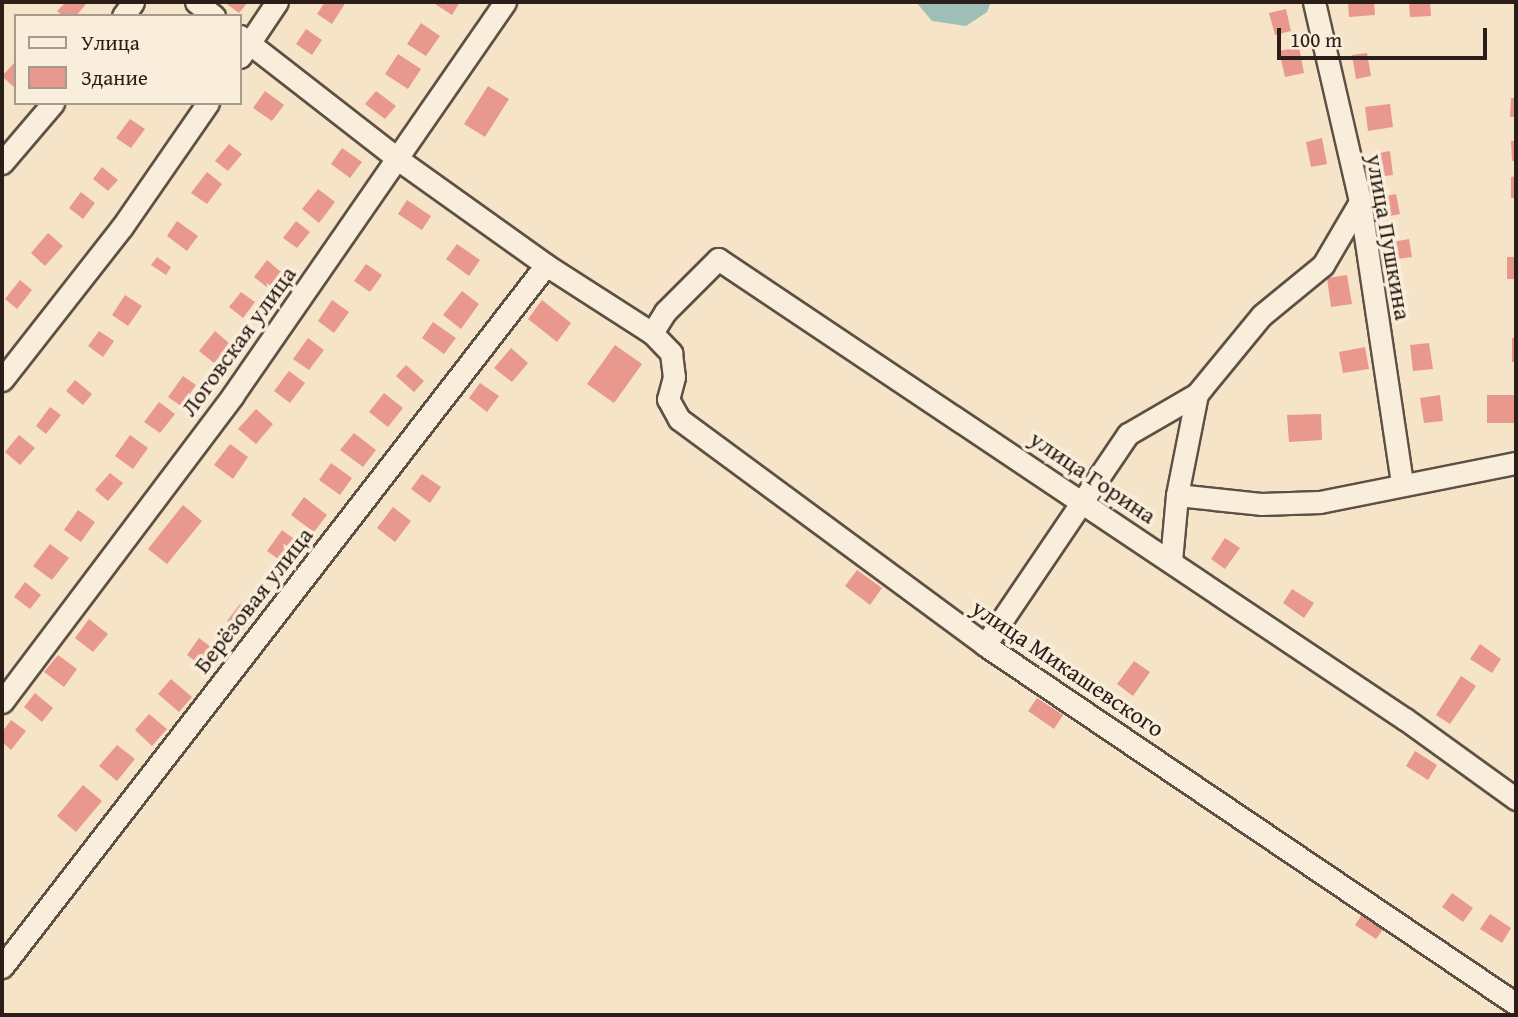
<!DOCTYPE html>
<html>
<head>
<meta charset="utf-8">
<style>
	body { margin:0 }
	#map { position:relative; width:1518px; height:1017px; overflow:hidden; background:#f6e4c8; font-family:"Gentium Book Plus",serif }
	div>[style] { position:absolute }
	.water>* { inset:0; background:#9dbfb5 }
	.building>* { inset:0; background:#e9988e }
	.roads { filter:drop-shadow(2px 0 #5e5044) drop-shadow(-2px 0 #5e5044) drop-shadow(0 2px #5e5044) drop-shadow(0 -2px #5e5044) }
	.minor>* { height:21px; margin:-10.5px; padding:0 10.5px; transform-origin:10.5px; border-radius:10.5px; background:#f9eddb }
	span { translate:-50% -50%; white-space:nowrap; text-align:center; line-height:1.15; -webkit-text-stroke:7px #f9eddb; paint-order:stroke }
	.street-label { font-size:24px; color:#2b1e18 }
	.frame { position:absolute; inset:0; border:4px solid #2b1e18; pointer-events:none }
	.legend { position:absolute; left:14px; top:14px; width:228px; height:91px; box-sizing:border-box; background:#f9eddb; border:2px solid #a79a8d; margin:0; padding:9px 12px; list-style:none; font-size:21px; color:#2b1e18 }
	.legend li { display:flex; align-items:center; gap:14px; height:35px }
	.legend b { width:35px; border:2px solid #a79a8d }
	.scale { position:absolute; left:1277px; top:28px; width:210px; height:32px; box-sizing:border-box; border:4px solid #2b1e18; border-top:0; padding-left:9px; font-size:21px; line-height:24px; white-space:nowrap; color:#2b1e18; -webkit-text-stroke:5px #f9eddb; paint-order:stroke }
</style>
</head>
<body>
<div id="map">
	<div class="water">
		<i style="clip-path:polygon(916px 2px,991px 2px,987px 12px,966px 26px,932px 21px)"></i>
	</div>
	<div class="building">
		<i style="clip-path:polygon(66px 2px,84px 2px,86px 4px,76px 16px,63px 16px,57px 11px)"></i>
		<i style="clip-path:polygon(224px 2px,248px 2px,239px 13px)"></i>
		<i style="clip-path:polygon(325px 2px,346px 2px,332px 24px,317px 14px)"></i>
		<i style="clip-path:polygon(432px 2px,460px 2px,452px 15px)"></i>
		<i style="clip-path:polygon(1348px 2px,1374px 2px,1375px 15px,1349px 17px)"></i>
		<i style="clip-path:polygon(1409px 2px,1430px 2px,1431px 16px,1410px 17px)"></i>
		<i style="clip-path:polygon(1286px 9px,1291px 31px,1275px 35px,1269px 13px)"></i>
		<i style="clip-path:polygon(421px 23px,440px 36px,426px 56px,407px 44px)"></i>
		<i style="clip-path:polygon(306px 29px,322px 40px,312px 55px,296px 44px)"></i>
		<i style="clip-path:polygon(1299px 47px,1304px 73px,1285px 77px,1279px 51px)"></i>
		<i style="clip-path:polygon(1367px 53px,1371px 76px,1356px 79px,1352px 55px)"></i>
		<i style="clip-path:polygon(398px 54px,421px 69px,408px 89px,385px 74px)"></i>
		<i style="clip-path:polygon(16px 61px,16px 89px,2px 76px)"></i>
		<i style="clip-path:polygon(488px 86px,509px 99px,485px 137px,464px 124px)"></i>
		<i style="clip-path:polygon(265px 91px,284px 105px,272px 121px,253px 108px)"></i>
		<i style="clip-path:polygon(376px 91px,396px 106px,385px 119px,365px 104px)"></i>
		<i style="clip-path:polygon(1511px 98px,1516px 98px,1516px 117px,1510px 117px)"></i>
		<i style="clip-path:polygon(1390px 104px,1393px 127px,1368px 131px,1365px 107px)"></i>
		<i style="clip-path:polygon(130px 119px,145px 129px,131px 148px,116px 138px)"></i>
		<i style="clip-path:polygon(1322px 138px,1327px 164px,1311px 167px,1306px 142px)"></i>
		<i style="clip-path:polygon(1511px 141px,1516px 141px,1516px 161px,1512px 161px)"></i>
		<i style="clip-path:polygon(229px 144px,242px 154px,228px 171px,215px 161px)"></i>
		<i style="clip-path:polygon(342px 148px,362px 162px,350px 178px,331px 164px)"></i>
		<i style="clip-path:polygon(1390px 151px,1393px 175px,1377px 177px,1374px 154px)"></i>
		<i style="clip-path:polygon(102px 167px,118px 180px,108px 191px,93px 179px)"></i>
		<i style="clip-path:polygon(207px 172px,222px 184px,207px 204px,191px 193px)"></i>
		<i style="clip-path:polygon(1516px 176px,1516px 198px,1511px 198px,1511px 177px)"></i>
		<i style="clip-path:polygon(318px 189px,335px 202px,319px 223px,302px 209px)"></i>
		<i style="clip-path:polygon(81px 192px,95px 203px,83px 219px,69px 208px)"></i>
		<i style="clip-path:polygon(1396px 194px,1400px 214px,1385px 217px,1381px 197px)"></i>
		<i style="clip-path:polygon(407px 200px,431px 216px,422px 230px,398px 214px)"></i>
		<i style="clip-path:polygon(177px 221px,198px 236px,187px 251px,167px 236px)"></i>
		<i style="clip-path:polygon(296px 221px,310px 232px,297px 248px,283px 238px)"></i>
		<i style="clip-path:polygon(48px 233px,63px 246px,45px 266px,31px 253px)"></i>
		<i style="clip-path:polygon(1409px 239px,1412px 257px,1389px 260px,1387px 243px)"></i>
		<i style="clip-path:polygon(457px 244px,480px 260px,469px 276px,446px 259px)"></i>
		<i style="clip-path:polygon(157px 257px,171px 267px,166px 275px,151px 265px)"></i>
		<i style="clip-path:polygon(1507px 257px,1516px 257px,1516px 279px,1507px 279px)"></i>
		<i style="clip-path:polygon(267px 260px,281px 272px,268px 288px,254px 277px)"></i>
		<i style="clip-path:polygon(366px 264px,382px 275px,370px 292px,354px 281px)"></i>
		<i style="clip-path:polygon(1347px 275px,1352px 304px,1331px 307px,1327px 278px)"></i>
		<i style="clip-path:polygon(20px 280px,32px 290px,17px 309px,5px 299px)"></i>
		<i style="clip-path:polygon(462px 291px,479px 304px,461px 329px,443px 315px)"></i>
		<i style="clip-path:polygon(241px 292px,255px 302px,243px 318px,229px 307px)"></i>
		<i style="clip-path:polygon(125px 295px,142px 306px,128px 326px,112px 315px)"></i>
		<i style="clip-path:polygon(332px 300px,349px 312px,334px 333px,318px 321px)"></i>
		<i style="clip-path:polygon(542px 300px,571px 323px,557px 342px,528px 319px)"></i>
		<i style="clip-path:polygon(433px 322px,456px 338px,444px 354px,422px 338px)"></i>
		<i style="clip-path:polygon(99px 331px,114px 341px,103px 357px,88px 346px)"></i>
		<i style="clip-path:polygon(215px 331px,230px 344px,214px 363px,199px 351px)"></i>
		<i style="clip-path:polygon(308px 338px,324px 350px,309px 370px,293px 359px)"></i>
		<i style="clip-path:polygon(1512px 338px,1516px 338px,1516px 362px,1512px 362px)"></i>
		<i style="clip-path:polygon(1429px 343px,1433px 369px,1413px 371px,1410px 345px)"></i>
		<i style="clip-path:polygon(615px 345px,642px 364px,614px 403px,587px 384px)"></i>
		<i style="clip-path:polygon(1365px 347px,1369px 369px,1343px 373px,1339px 352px)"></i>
		<i style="clip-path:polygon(511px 348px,528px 363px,512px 382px,494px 368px)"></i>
		<i style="clip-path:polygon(406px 365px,424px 381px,414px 392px,396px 376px)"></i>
		<i style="clip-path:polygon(289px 371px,305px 383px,290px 403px,274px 391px)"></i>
		<i style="clip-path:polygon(183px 376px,196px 385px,181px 406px,168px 397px)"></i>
		<i style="clip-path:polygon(75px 380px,92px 394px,83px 405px,66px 391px)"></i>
		<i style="clip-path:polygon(480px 383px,499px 396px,487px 412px,469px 398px)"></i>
		<i style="clip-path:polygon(384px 393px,403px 408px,388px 427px,369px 412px)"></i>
		<i style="clip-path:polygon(1440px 395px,1443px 421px,1424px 423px,1420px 398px)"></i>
		<i style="clip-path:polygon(1487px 395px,1514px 395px,1514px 423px,1487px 423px)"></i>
		<i style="clip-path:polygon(159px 402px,175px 414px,160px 433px,144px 422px)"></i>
		<i style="clip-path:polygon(50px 407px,61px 415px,46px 434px,36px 426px)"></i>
		<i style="clip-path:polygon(256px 409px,273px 424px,256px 444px,238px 429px)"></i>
		<i style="clip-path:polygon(1321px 414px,1322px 440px,1289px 442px,1287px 415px)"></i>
		<i style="clip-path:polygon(354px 433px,376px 450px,363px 467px,340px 450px)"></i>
		<i style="clip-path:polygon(19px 435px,35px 448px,20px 465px,5px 452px)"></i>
		<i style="clip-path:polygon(130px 435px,148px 448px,133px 469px,115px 456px)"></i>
		<i style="clip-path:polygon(230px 444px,248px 457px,233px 479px,214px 465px)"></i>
		<i style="clip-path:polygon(331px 463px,352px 478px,340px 495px,319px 480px)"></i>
		<i style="clip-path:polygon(110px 473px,123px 483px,108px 501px,95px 490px)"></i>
		<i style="clip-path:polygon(422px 474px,441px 487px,430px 503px,411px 489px)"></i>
		<i style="clip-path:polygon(304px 497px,327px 515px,314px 532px,291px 515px)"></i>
		<i style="clip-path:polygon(183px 505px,202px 521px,167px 564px,148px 549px)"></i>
		<i style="clip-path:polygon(393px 507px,411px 521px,395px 542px,377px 528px)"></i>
		<i style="clip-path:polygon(78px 510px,95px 522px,81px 542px,64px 530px)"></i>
		<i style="clip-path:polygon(282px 530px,304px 546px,289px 567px,267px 551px)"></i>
		<i style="clip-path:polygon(1225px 538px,1240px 548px,1225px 569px,1211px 559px)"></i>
		<i style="clip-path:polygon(50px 544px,69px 558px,52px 580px,33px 566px)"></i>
		<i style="clip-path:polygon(857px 570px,882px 588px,870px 605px,845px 586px)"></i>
		<i style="clip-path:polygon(25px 582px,41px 595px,30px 609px,14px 597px)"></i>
		<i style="clip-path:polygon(1292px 589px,1314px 603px,1304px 618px,1283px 603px)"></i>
		<i style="clip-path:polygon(240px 604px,255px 615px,241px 632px,227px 621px)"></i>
		<i style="clip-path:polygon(89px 619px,108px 634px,93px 652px,75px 638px)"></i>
		<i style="clip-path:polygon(199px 638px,219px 653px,207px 670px,187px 655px)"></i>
		<i style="clip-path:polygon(1480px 644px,1501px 659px,1492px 673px,1470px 659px)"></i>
		<i style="clip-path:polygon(58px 655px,77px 669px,64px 687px,44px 672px)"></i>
		<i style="clip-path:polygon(1134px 661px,1150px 672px,1133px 696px,1117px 684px)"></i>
		<i style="clip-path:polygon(1461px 676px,1476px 686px,1450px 724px,1436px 715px)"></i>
		<i style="clip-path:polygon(171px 679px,192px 697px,179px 712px,158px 694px)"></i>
		<i style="clip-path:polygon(35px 693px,53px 708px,42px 722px,24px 707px)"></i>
		<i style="clip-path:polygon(1037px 698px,1063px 715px,1054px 729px,1028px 711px)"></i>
		<i style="clip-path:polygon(149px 714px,167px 729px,152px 746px,135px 730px)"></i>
		<i style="clip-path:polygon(11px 720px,26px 731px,11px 750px,2px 742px,2px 732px)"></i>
		<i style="clip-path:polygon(117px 745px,135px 759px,117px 781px,99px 766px)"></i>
		<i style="clip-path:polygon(1415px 751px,1437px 765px,1428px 780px,1406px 766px)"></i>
		<i style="clip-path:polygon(83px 785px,102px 801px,76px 832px,57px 816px)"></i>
		<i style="clip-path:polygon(1452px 893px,1473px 908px,1463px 922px,1442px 907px)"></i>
		<i style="clip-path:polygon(1365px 910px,1386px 925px,1376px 939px,1355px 925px)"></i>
		<i style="clip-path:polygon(1490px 914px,1511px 928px,1502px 943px,1480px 929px)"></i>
	</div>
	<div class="roads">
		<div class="minor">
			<i style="left:196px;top:2px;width:23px;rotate:38deg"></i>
			<i style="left:1314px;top:2px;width:205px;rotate:77deg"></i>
			<i style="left:1360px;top:202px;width:284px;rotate:81.5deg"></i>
			<i style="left:123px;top:16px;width:17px;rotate:-54deg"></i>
			<i style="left:240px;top:36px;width:202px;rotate:37.9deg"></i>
			<i style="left:399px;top:160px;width:181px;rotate:35.5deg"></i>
			<i style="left:546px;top:265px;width:126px;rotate:32.7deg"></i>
			<i style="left:652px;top:333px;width:28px;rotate:46deg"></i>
			<i style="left:671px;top:353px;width:24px;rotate:83deg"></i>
			<i style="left:674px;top:377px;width:23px;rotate:105deg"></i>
			<i style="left:668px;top:399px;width:23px;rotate:61deg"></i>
			<i style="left:679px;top:419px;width:380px;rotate:36.4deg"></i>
			<i style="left:985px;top:645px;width:641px;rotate:34.06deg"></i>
			<i style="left:240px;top:57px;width:66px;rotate:-56.1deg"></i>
			<i style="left:2px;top:163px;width:79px;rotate:-49.6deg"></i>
			<i style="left:652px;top:333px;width:25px;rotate:-58deg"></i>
			<i style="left:665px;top:312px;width:75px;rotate:-45deg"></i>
			<i style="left:718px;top:259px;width:827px;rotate:33.81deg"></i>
			<i style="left:1405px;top:719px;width:137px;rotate:35.8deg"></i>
			<i style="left:2px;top:380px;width:194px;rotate:-51.9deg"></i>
			<i style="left:122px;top:227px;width:151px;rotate:-55.3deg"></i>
			<i style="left:1177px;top:495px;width:84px;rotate:6.1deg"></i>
			<i style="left:1261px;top:504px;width:59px;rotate:-1.9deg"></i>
			<i style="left:1320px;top:502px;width:200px;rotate:-11.3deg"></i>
			<i style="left:1171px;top:561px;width:66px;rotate:-84.8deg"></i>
			<i style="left:1177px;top:495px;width:103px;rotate:-78.8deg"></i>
			<i style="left:985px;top:645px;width:255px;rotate:-55.9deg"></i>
			<i style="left:1128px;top:434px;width:80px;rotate:-30.1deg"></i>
			<i style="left:1197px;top:394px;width:102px;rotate:-50.6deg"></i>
			<i style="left:1262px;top:315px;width:79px;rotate:-39.3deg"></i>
			<i style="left:1323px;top:265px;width:73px;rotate:-59.6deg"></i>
			<i style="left:2px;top:702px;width:384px;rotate:-53deg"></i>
			<i style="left:233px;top:395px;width:478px;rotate:-55.3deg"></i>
			<i style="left:2px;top:967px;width:888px;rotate:-52.23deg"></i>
		</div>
	</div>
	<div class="street-label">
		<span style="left:1389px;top:237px;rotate:80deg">улица Пушкина</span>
		<span style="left:238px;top:341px;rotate:-54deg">Логовская улица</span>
		<span style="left:1093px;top:477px;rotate:34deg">улица Горина</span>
		<span style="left:253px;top:600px;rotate:-52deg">Берёзовая улица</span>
		<span style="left:1068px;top:668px;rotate:34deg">улица Микашевского</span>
	</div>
	<div class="frame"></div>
	<ul class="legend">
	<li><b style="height:9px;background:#f9eddb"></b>Улица</li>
	<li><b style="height:19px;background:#e9988e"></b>Здание</li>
	</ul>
	<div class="scale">100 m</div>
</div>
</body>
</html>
